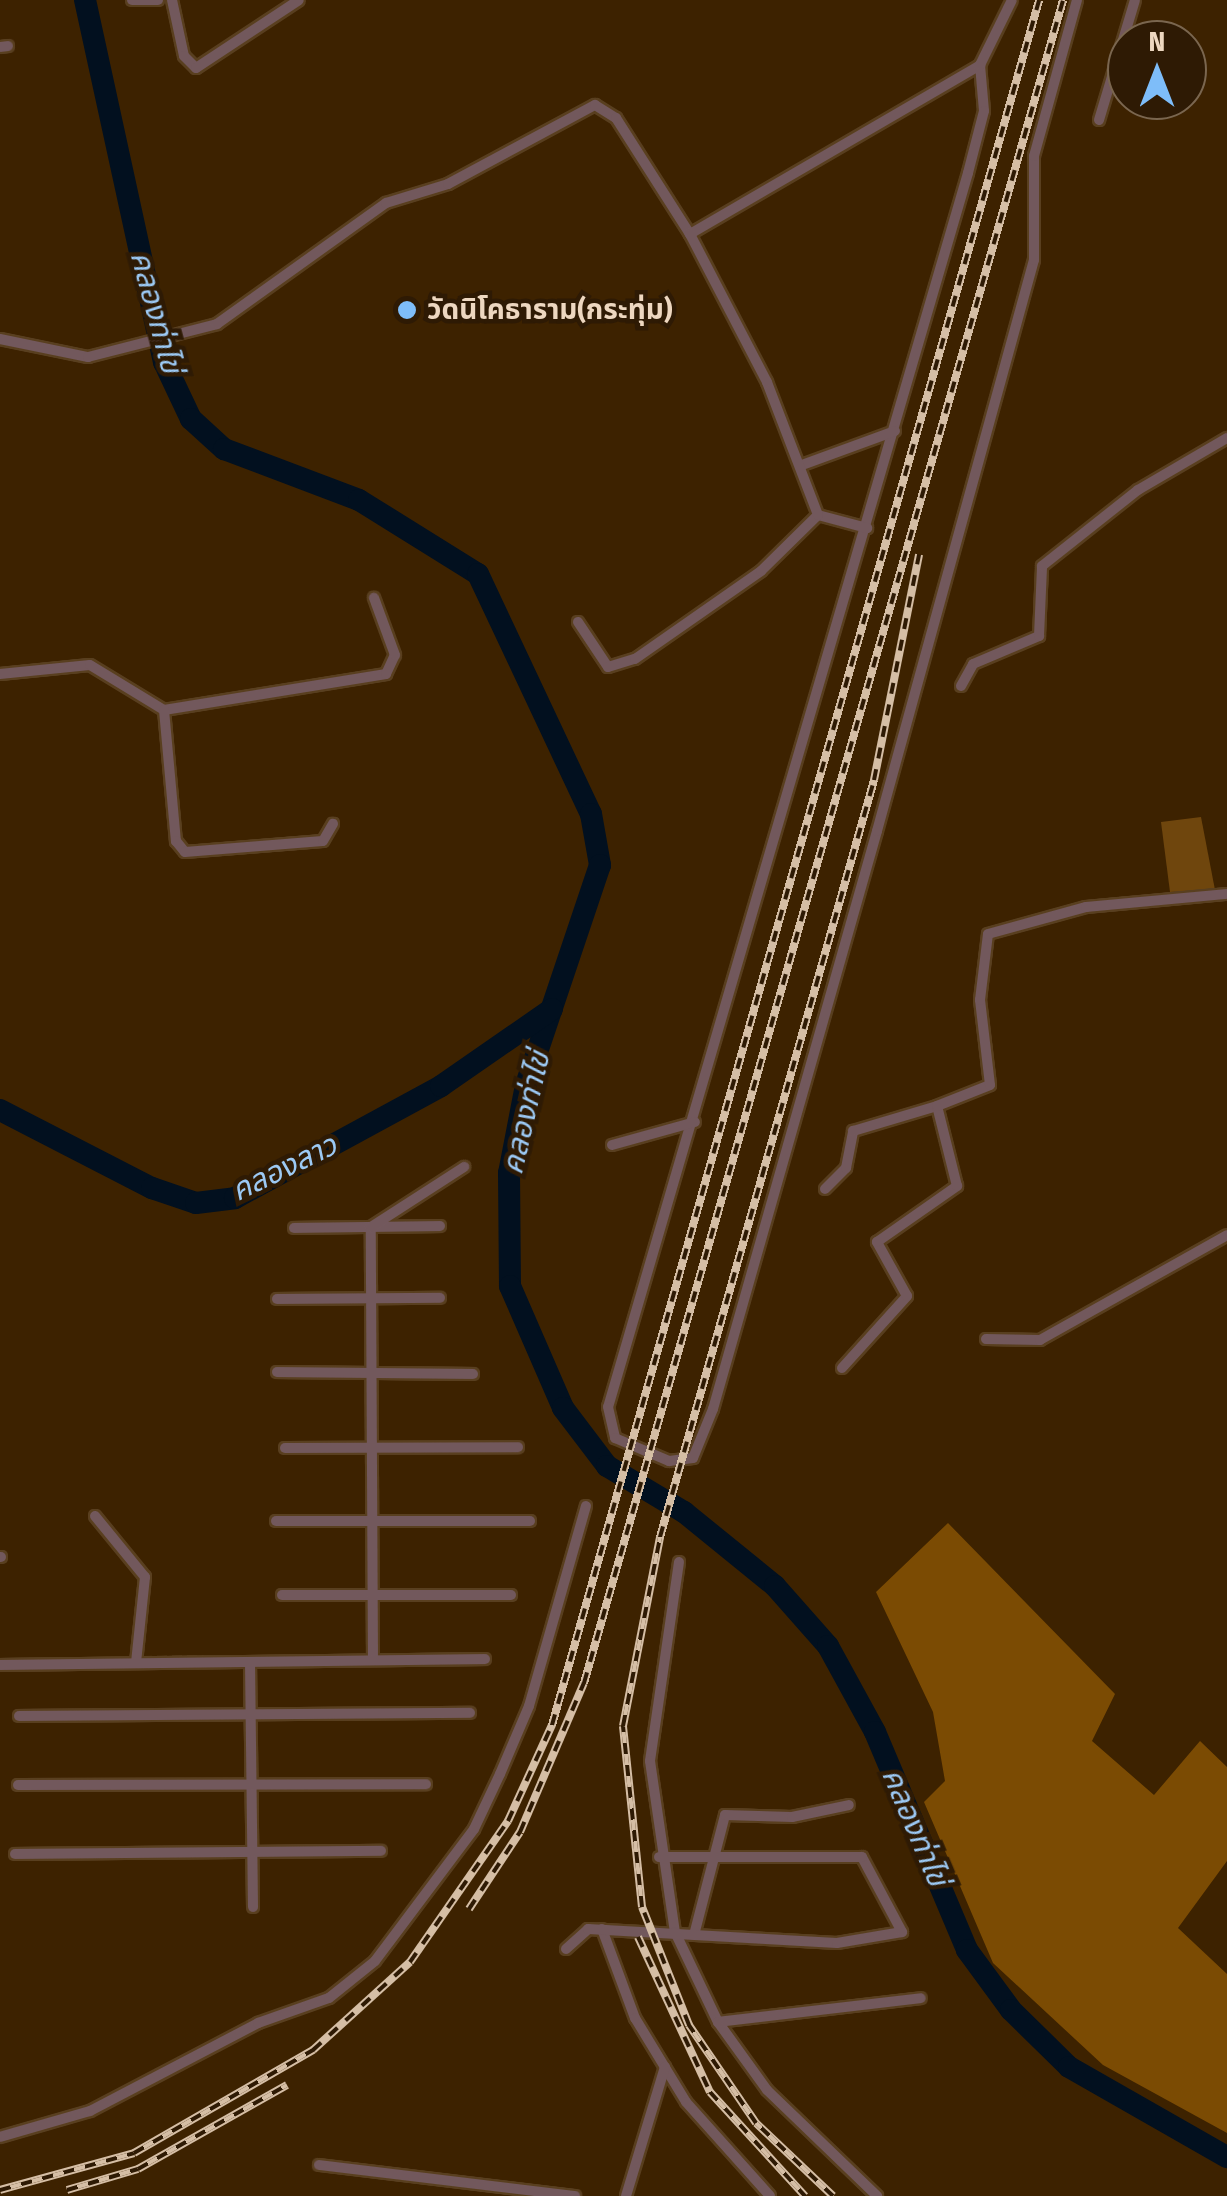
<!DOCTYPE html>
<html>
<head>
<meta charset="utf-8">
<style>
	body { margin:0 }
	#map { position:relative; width:1227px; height:2196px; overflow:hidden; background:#3d2200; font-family:"Fira Sans Condensed","Noto Sans Thai",sans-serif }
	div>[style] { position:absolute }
	.green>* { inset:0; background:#6f460d }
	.forest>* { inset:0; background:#7b4b03 }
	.river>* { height:22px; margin:-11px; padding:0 11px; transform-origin:11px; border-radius:11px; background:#02101f }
	.minor-tunnel>* { height:10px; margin-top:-5px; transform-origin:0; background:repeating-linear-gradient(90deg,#573d1d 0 10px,transparent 0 15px) }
	.roads { filter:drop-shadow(2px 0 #593f1f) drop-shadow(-2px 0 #593f1f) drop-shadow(0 2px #593f1f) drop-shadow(0 -2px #593f1f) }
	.minor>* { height:10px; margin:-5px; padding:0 5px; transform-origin:5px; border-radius:5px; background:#72585c }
	.rail>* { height:8px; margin-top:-4px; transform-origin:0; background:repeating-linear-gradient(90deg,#2e1a04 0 11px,#d5bea5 0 22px); box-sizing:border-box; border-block:2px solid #d5bea5 }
	.dots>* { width:28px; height:28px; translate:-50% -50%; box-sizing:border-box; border:5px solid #2e1a04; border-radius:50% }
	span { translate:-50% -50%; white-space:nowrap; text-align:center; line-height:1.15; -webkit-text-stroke:9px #2e1a04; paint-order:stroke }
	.poi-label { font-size:28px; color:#edd7c0; font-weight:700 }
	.left { translate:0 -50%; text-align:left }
	.water-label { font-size:30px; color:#9cc9f4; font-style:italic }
	.north { position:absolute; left:1107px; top:20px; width:100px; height:100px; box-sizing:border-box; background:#2e1a04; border:2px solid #7a664f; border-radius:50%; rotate:0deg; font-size:28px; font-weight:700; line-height:40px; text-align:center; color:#edd7c0 }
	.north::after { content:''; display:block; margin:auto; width:35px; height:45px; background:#7ebdf9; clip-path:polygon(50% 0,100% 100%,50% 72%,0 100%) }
</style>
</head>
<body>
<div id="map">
	<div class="green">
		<i style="clip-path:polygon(1201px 817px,1215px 890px,1170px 892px,1161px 822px)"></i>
	</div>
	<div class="forest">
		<i style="clip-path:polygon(948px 1523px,1115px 1694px,1092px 1741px,1154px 1795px,1200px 1741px,1227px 1767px,1227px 1861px,1178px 1928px,1227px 1974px,1227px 2133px,1103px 2065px,993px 1963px,924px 1802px,945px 1781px,933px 1712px,876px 1592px)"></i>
	</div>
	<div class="river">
		<i style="left:85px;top:0;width:371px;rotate:77.7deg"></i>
		<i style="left:164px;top:362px;width:63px;rotate:64.7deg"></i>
		<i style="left:191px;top:419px;width:45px;rotate:42.3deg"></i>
		<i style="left:224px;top:449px;width:144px;rotate:20.7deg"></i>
		<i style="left:359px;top:500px;width:140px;rotate:31.9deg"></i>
		<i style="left:478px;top:574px;width:265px;rotate:64.8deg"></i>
		<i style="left:591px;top:814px;width:52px;rotate:80deg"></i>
		<i style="left:600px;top:865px;width:232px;rotate:108.6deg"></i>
		<i style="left:526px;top:1085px;width:90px;rotate:100.9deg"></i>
		<i style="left:509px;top:1173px;width:113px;rotate:89.5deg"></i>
		<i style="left:510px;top:1286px;width:133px;rotate:66.5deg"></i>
		<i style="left:563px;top:1408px;width:73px;rotate:52.8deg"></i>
		<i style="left:607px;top:1466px;width:90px;rotate:30.9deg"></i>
		<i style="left:684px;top:1512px;width:117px;rotate:39.1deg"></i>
		<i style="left:775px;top:1586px;width:80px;rotate:48.5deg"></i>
		<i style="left:828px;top:1646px;width:98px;rotate:61.3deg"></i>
		<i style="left:875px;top:1732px;width:237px;rotate:67.1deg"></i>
		<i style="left:967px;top:1950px;width:74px;rotate:53.7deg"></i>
		<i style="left:1011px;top:2010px;width:81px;rotate:44.5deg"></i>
		<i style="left:1069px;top:2067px;width:182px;rotate:29.7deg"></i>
		<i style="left:0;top:1110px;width:171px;rotate:27.2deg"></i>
		<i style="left:152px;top:1188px;width:46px;rotate:18.8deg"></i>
		<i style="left:196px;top:1203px;width:39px;rotate:-7deg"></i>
		<i style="left:235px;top:1198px;width:234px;rotate:-28.5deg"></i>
		<i style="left:441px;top:1086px;width:135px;rotate:-34.7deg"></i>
	</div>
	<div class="minor-tunnel">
		<i style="left:142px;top:1661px;width:62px;rotate:-0.9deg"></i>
	</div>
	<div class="roads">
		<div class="minor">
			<i style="left:132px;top:0;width:26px"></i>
			<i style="left:172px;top:0;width:57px;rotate:77.9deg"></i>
			<i style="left:184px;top:56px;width:17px;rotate:45deg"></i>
			<i style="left:196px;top:68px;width:123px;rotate:-33.4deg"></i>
			<i style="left:0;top:47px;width:8px;rotate:-7deg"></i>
			<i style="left:980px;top:65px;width:46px;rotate:85deg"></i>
			<i style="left:984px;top:111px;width:64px;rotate:104.5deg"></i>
			<i style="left:968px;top:173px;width:1285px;rotate:106.26deg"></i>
			<i style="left:608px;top:1407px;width:32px;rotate:77deg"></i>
			<i style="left:615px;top:1438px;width:59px;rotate:23.1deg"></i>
			<i style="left:669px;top:1461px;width:24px;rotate:-7deg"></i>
			<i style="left:693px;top:1458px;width:53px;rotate:-67.8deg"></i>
			<i style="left:713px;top:1409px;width:601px;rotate:-74.16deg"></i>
			<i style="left:877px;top:831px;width:592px;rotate:-74.63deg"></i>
			<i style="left:1034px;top:260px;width:104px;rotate:-90deg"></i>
			<i style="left:1034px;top:156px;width:162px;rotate:-74.6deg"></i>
			<i style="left:1099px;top:120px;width:125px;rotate:-73.3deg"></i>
			<i style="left:0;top:339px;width:90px;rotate:11.6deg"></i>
			<i style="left:88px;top:357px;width:133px;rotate:-14.3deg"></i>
			<i style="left:217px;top:324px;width:208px;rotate:-35.6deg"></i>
			<i style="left:386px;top:203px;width:65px;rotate:-17deg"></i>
			<i style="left:448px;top:184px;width:167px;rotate:-28.3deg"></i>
			<i style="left:595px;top:105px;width:25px;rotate:32deg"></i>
			<i style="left:616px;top:118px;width:138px;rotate:57.5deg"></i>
			<i style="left:690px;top:234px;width:336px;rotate:-30.2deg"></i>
			<i style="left:980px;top:65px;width:72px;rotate:-63.8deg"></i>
			<i style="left:802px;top:465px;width:99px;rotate:-20.1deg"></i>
			<i style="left:818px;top:515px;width:51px;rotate:14.9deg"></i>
			<i style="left:578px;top:622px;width:54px;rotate:56.3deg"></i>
			<i style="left:608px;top:667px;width:28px;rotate:-17deg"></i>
			<i style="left:635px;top:659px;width:154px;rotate:-34.9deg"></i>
			<i style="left:761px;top:571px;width:80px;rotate:-44.5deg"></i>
			<i style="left:818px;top:515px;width:142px;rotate:-111deg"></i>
			<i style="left:767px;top:382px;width:167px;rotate:-117.5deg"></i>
			<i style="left:0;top:674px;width:90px;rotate:-5.7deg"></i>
			<i style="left:90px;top:665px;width:87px;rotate:31.3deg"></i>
			<i style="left:961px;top:686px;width:25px;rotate:-61deg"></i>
			<i style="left:973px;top:664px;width:72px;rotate:-23deg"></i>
			<i style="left:1039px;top:636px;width:70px;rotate:-87.5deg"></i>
			<i style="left:1042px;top:566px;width:122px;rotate:-38.4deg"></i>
			<i style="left:1138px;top:490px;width:103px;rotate:-30.3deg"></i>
			<i style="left:164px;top:710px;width:225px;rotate:-9.2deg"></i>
			<i style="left:386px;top:674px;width:21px;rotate:-65deg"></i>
			<i style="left:395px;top:655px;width:61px;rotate:-110.2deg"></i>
			<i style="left:164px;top:710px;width:132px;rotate:84.8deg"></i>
			<i style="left:176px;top:841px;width:14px;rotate:51deg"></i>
			<i style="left:185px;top:852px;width:138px;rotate:-4.6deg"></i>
			<i style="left:323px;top:841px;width:20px;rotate:-60deg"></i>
			<i style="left:612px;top:1145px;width:86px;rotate:-15.5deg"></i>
			<i style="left:825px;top:1189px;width:30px;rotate:-45deg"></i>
			<i style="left:846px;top:1168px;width:38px;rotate:-79deg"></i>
			<i style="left:853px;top:1131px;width:88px;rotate:-16.6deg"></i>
			<i style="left:294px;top:1228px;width:146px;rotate:-0.8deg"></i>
			<i style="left:277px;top:1299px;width:163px;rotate:-0.4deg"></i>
			<i style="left:986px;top:1339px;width:54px;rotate:1.1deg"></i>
			<i style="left:1040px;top:1340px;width:214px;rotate:-29.3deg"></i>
			<i style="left:842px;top:1368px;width:97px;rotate:-47.9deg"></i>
			<i style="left:907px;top:1296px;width:62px;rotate:-119.1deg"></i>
			<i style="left:877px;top:1242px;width:98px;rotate:-35deg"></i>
			<i style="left:957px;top:1186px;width:82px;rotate:-104deg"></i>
			<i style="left:937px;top:1106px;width:57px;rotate:-21.6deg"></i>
			<i style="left:990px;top:1085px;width:86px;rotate:-96.7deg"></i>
			<i style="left:980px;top:1000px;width:66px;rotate:-83.1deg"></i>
			<i style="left:988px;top:934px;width:102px;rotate:-15.4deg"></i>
			<i style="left:1086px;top:907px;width:142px;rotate:-5.3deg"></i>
			<i style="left:277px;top:1372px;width:196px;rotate:0.6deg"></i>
			<i style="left:285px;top:1448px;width:233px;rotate:-0.2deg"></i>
			<i style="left:95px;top:1516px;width:79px;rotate:50.7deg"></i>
			<i style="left:145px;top:1577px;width:85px;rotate:96deg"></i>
			<i style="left:276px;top:1521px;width:254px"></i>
			<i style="left:0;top:1557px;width:1px"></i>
			<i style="left:679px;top:1562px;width:201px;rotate:98.3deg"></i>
			<i style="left:650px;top:1761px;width:173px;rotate:81.7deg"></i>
			<i style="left:675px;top:1932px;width:100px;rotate:64.5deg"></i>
			<i style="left:718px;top:2022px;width:84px;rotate:54.2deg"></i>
			<i style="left:767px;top:2090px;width:153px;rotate:43.9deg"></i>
			<i style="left:282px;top:1595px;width:229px"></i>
			<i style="left:373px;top:1660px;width:433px;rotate:-90.3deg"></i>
			<i style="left:371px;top:1227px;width:111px;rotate:-32.8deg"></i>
			<i style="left:250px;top:1662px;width:245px;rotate:89.3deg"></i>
			<i style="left:0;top:1665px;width:485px;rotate:-0.7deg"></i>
			<i style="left:19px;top:1716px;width:451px;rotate:-0.4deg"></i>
			<i style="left:18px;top:1785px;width:408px;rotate:-0.1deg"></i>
			<i style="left:15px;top:1854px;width:366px;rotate:-0.5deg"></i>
			<i style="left:602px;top:1929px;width:95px;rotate:69.7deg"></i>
			<i style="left:635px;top:2018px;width:98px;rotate:58.7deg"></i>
			<i style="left:686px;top:2102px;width:126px;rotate:48.2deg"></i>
			<i style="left:694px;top:1935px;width:124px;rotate:-75.5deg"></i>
			<i style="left:725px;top:1815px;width:67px;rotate:1.7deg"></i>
			<i style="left:792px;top:1817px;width:58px;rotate:-11.9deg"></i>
			<i style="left:566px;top:1949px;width:30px;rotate:-42deg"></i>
			<i style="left:588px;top:1929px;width:249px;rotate:3.2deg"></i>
			<i style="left:837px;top:1943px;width:66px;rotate:-9.6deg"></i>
			<i style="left:902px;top:1932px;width:85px;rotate:-118.1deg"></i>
			<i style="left:862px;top:1857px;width:203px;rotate:180deg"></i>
			<i style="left:718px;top:2022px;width:204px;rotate:-6.7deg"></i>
			<i style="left:0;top:2137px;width:94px;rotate:-16.1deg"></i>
			<i style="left:90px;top:2111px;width:190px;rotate:-27.6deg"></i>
			<i style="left:258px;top:2023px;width:75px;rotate:-19.4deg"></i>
			<i style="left:329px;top:1998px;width:59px;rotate:-38.8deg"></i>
			<i style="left:375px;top:1961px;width:165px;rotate:-53.1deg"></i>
			<i style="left:474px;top:1829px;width:61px;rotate:-64.7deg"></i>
			<i style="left:500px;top:1774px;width:74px;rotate:-66.9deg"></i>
			<i style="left:529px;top:1706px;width:208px;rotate:-74.1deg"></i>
			<i style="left:319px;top:2165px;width:258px;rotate:6.9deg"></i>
			<i style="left:626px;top:2196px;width:135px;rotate:-73.2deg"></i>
		</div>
	</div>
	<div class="rail">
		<i style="left:469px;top:1909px;width:92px;rotate:-56.5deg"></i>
		<i style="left:520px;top:1832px;width:162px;rotate:-66.8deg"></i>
		<i style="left:584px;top:1683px;width:1750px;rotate:-74.11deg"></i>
		<i style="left:638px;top:1937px;width:171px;rotate:65.1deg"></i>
		<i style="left:710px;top:2092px;width:141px;rotate:47.6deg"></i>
		<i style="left:0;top:2190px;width:139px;rotate:-15.4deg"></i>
		<i style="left:134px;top:2153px;width:207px;rotate:-29.9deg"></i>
		<i style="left:313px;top:2050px;width:131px;rotate:-42.2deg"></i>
		<i style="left:410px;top:1962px;width:172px;rotate:-55.2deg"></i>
		<i style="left:508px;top:1821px;width:106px;rotate:-65.4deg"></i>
		<i style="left:552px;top:1725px;width:1792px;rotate:-74.23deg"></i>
		<i style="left:67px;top:2190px;width:74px;rotate:-16.5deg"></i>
		<i style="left:138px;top:2169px;width:171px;rotate:-29.4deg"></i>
		<i style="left:833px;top:2196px;width:106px;rotate:-136.5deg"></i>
		<i style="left:756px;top:2123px;width:119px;rotate:-124.4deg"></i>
		<i style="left:689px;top:2025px;width:127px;rotate:-111.7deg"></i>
		<i style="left:642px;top:1907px;width:182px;rotate:-96deg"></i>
		<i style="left:623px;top:1726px;width:193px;rotate:-78.9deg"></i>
		<i style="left:660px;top:1537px;width:787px;rotate:-74.21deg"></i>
		<i style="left:874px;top:780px;width:230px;rotate:-78.7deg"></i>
	</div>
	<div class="dots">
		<i style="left:407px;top:310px;background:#7ebdf9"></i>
	</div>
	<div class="poi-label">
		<span class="left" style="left:427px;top:310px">วัดนิโคธาราม(กระทุ่ม)</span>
	</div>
	<div class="water-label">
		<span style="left:156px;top:312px;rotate:75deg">คลองท่าไข่</span>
		<span style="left:526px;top:1113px;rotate:-77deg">คลองท่าไข่</span>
		<span style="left:284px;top:1168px;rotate:-26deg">คลองลาว</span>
		<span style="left:915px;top:1827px;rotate:67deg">คลองท่าไข่</span>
	</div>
	<div class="north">N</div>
</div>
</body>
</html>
